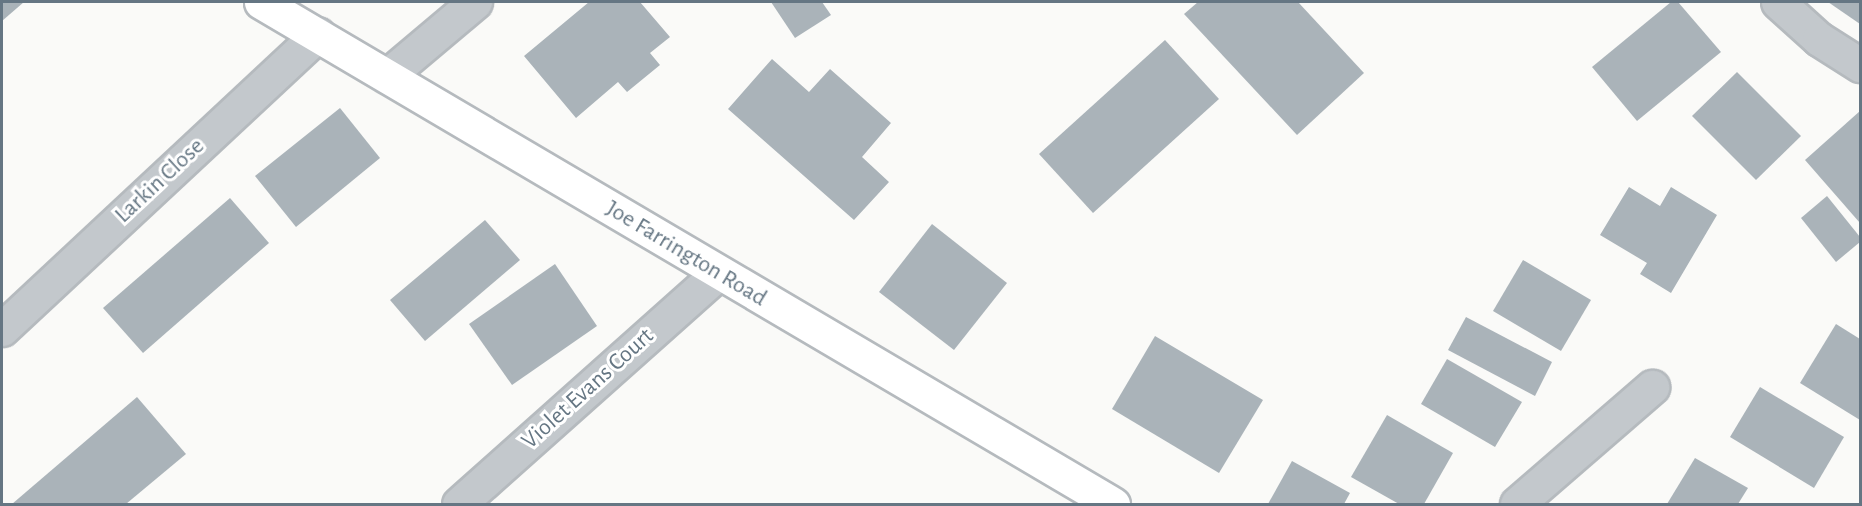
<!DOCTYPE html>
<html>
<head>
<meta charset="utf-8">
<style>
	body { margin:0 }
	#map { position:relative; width:1862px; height:506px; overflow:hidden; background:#fafaf8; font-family:"Alegreya Sans",sans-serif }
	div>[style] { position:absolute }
	.building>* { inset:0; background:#aab3b9 }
	.roads { filter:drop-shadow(2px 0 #b5babe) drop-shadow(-2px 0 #b5babe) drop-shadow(0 2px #b5babe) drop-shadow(0 -2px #b5babe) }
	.minor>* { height:33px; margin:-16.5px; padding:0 16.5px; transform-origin:16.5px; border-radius:16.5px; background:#c3c8cc }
	.major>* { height:33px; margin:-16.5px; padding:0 16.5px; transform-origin:16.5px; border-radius:16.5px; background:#fff }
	span { translate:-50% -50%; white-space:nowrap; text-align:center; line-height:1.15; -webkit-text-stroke:6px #fff; paint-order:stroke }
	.street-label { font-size:24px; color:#657683 }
	.frame { position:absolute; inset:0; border:3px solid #657683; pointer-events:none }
</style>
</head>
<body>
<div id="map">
	<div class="building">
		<i style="clip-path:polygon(2px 2px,24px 2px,2px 21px)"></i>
		<i style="clip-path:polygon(589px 2px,640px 2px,670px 37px,650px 53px,660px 65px,627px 92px,618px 82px,576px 118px,524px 56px)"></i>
		<i style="clip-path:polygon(771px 2px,822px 2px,831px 15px,795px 38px)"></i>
		<i style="clip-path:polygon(1198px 2px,1298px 2px,1364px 73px,1297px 135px,1184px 14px)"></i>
		<i style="clip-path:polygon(1671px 2px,1678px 2px,1721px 52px,1637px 121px,1592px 67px)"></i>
		<i style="clip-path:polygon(1828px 2px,1860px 2px,1860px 24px)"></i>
		<i style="clip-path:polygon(1165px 40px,1219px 99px,1093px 213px,1039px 154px)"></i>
		<i style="clip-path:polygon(772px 59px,809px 92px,830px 69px,891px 123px,862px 157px,889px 182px,854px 220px,728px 109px)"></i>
		<i style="clip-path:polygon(1737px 72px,1801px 136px,1756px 180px,1692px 116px)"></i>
		<i style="clip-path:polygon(340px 108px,380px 158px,296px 227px,255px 176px)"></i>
		<i style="clip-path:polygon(1860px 111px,1860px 223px,1805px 160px)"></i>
		<i style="clip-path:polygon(1629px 187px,1660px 206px,1671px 187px,1717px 215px,1671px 293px,1640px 274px,1647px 263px,1600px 235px)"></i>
		<i style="clip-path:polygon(1827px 196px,1860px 237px,1860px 242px,1836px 262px,1801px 218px)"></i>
		<i style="clip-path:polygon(230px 198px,269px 243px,143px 353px,103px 308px)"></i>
		<i style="clip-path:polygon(485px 220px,520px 260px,425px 341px,390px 300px)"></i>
		<i style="clip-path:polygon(932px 224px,1007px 283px,954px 350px,879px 292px)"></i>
		<i style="clip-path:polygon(1523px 260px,1591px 300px,1561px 351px,1493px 311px)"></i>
		<i style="clip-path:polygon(555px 264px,597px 326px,512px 385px,469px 324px)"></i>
		<i style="clip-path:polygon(1466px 317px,1552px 362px,1535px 396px,1448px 350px)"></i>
		<i style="clip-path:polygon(1836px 324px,1860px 339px,1860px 420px,1800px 383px)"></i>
		<i style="clip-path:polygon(1155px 336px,1263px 400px,1219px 473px,1112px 409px)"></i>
		<i style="clip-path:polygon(1447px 359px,1522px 402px,1495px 447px,1421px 404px)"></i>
		<i style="clip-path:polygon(1760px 387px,1844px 437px,1814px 488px,1730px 437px)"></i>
		<i style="clip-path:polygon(137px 397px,186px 454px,126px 504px,12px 504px)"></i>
		<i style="clip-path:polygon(1387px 415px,1453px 453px,1424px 504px,1399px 504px,1351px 477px)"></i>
		<i style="clip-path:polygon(1695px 458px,1748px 488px,1738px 504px,1667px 504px)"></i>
		<i style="clip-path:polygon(1292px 461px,1350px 493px,1344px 504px,1268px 504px)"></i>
	</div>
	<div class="roads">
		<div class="minor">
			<i style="left:1778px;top:2px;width:55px;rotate:42.1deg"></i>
			<i style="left:1819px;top:39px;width:49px;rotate:32.4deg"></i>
			<i style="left:387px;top:76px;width:115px;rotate:-40.1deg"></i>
			<i style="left:2px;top:329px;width:432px;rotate:-43deg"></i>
			<i style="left:459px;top:504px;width:347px;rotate:-41.7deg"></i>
			<i style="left:1517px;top:504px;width:179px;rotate:-40.9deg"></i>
		</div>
		<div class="major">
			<i style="left:261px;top:2px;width:989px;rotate:30.51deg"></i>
		</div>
	</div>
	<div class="street-label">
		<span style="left:160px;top:181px;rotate:-43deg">Larkin Close</span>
		<span style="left:686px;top:254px;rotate:31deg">Joe Farrington Road</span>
		<span style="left:588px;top:389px;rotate:-42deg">Violet Evans Court</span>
	</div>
	<div class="frame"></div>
</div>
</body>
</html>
